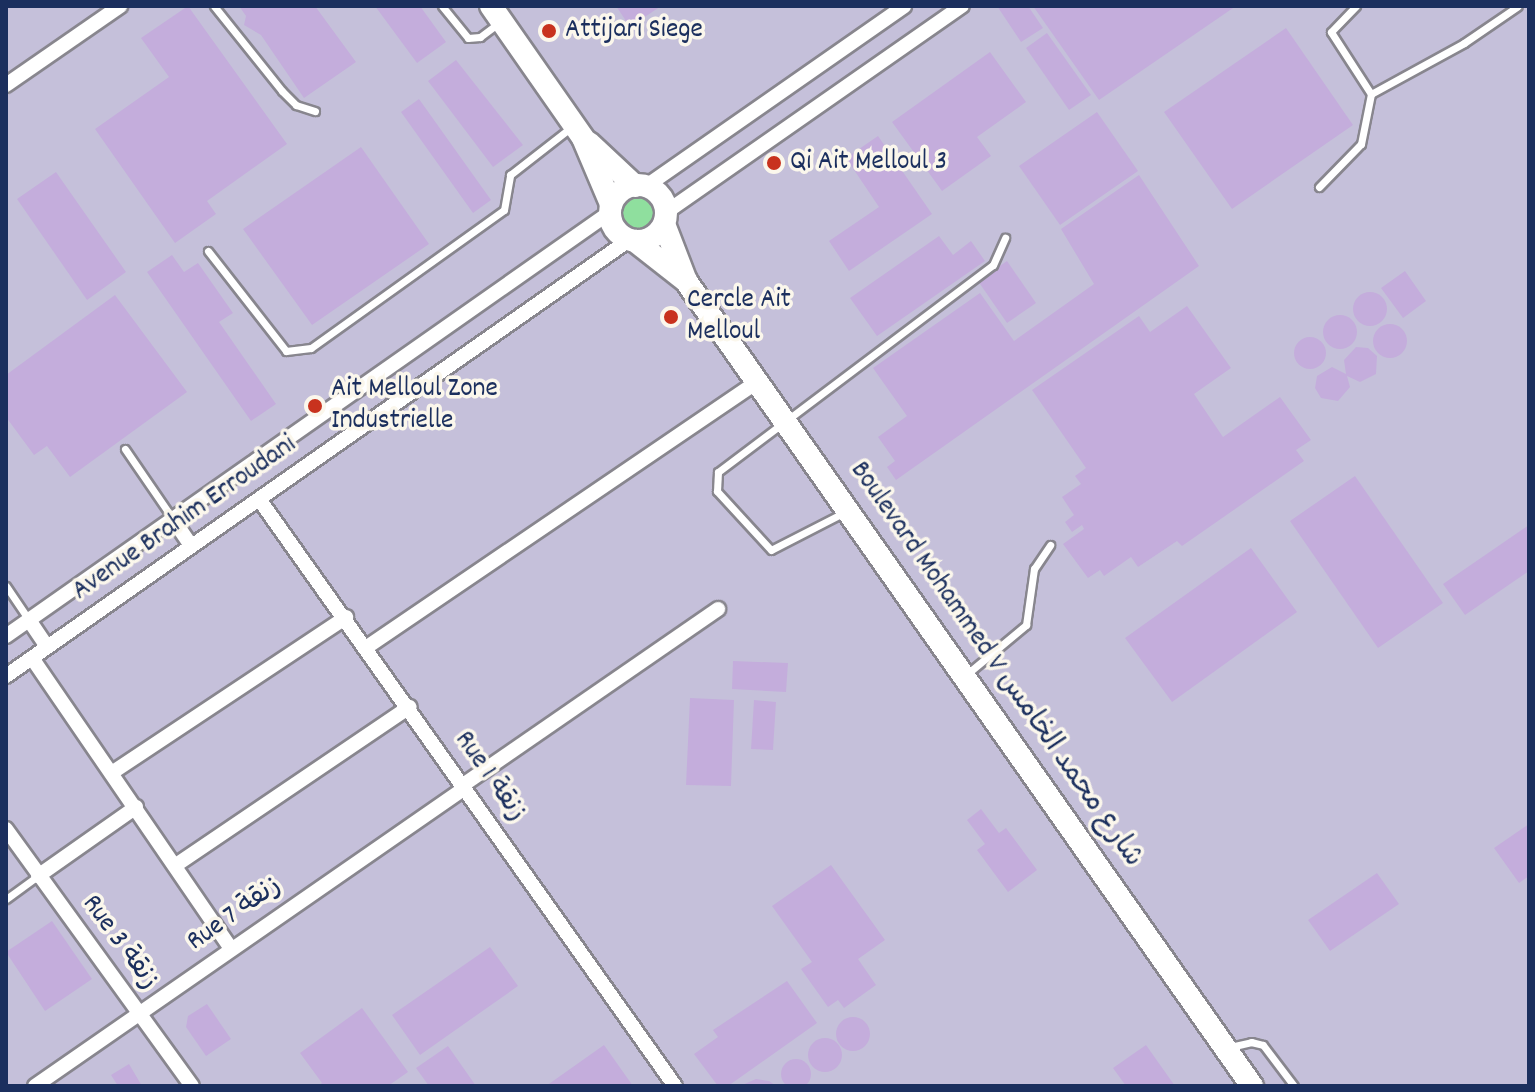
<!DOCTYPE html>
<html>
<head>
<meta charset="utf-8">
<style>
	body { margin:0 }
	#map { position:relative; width:1535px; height:1092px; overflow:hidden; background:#f4ddbf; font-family:Dekko,"Playpen Sans Arabic",sans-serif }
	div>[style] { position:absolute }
	.industrial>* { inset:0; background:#c5c0da }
	.green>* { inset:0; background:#8fdf9e }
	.round { border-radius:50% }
	.building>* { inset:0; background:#c4addc }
	.roads { filter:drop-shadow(2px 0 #88868e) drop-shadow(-2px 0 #88868e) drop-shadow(0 2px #88868e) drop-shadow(0 -2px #88868e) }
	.lane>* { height:7px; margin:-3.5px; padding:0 3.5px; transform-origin:3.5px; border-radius:3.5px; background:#fff }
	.street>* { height:14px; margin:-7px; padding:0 7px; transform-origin:7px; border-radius:7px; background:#fff }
	.secondary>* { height:22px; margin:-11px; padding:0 11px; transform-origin:11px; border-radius:11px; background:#fff }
	.secondary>.ring { margin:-11px; padding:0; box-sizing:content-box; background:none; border:22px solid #fff; border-radius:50% }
	.dots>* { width:22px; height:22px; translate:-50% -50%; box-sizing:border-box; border:4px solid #fbf7ec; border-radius:50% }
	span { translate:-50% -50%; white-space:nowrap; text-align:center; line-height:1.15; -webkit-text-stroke:7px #fbf7ec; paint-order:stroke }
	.poi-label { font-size:28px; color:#1b2f5e }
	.left { translate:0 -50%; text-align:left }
	.street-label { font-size:28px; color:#1b2f5e }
	.frame { position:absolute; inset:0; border:8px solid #1b2f5e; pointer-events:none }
</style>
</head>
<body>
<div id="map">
	<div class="industrial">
		<i style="clip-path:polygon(6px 6px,1529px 6px,1529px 1086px,6px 1086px)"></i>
	</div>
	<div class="green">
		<i class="round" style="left:617px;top:195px;width:38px;height:38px"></i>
	</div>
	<div class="building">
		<i style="clip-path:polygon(188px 6px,287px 144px,207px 201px,216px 214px,175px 243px,95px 129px,169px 77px,141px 38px)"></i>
		<i style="clip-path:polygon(239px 6px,315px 6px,356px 62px,304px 98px,261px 35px,244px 25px,246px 16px)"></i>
		<i style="clip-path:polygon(375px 6px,420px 6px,446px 42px,417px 63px)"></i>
		<i style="clip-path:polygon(616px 6px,661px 6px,630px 27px)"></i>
		<i style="clip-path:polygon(997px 6px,1028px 6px,1043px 28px,1021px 42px)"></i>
		<i style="clip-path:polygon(1033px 6px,1236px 6px,1099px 100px)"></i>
		<i style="clip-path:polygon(1286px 28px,1353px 125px,1232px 209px,1164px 112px)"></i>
		<i style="clip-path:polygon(1047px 33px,1091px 95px,1069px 110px,1026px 48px)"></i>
		<i style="clip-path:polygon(990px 52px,1026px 102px,977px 137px,991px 156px,942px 191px,892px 122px)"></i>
		<i style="clip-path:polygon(456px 60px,523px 145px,493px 167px,428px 81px)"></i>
		<i style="clip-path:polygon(419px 99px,491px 200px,473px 213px,401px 112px)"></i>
		<i style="clip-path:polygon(1097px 112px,1138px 171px,1060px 225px,1019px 166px)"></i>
		<i style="clip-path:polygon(878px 136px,932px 214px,849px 271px,829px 241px,879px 207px,846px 158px)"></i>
		<i style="clip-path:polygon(361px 147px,429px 244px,312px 325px,243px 229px)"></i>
		<i style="clip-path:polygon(56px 172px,126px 272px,87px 300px,17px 199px)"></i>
		<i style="clip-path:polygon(1139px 175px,1199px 266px,896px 480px,887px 467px,895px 461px,878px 437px,907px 416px,873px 368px,980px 293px,1014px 341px,1094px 284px,1061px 229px)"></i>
		<i style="clip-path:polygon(939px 236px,953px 255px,971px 241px,985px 261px,877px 336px,850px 298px)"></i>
		<i style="clip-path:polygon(172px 255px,184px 272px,198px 263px,233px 313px,219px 322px,276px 404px,251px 421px,147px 272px)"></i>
		<i style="clip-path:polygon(1007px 261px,1036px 303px,1007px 323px,978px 281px)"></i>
		<i style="clip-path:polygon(1405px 271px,1426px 301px,1403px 318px,1381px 288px)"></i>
		<i class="round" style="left:1353px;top:292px;width:34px;height:34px"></i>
		<i style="clip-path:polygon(115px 295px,187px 392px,70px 477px,47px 446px,34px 455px,6px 417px,6px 375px)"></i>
		<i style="clip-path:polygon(1187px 306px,1231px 368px,1194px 394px,1223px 437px,1280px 397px,1311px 440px,1296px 450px,1304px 461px,1182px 546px,1177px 541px,1138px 567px,1131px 557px,1104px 576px,1100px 570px,1088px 578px,1063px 544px,1084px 529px,1082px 525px,1072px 532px,1065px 522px,1074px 515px,1062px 497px,1081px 484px,1075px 476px,1086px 468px,1032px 390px,1139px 316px,1150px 332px)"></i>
		<i class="round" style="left:1323px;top:315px;width:34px;height:34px"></i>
		<i class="round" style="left:1373px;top:324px;width:34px;height:34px"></i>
		<i class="round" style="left:1294px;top:337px;width:32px;height:32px"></i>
		<i style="clip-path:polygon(1356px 347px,1368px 348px,1377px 356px,1376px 374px,1360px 382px,1347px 376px,1350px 387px,1338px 401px,1321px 398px,1315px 388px,1317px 376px,1332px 367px,1346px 374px,1344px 360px)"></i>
		<i style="clip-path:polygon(1355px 476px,1443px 603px,1378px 648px,1290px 521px)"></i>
		<i style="clip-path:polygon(1529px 525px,1529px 571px,1465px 615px,1443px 584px)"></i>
		<i style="clip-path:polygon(1251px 548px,1297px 612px,1172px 702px,1125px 638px)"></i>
		<i style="clip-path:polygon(733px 661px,788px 663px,786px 692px,732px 689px)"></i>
		<i style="clip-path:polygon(690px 698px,734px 700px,731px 786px,686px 785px)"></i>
		<i style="clip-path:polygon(754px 700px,776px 702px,773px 750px,751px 749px)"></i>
		<i style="clip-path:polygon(981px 809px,999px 833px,1006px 828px,1037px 870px,1008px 892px,977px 850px,985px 844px,967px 820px)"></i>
		<i style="clip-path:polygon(1529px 824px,1529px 876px,1519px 883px,1494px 848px)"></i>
		<i style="clip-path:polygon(831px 865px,885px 940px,858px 959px,876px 985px,844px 1008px,838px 1000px,828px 1007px,801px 969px,812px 962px,772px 906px)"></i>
		<i style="clip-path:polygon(1377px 873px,1399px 904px,1330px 951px,1308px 920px)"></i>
		<i style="clip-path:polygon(52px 921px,92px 979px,45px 1011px,6px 952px)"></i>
		<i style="clip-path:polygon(490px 947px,518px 986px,420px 1055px,392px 1015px)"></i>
		<i style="clip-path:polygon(787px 981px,817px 1023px,728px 1086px,718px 1086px,694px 1054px,718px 1037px,713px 1030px)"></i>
		<i style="clip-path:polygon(207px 1004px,231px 1039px,206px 1056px,186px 1027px,188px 1016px)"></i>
		<i style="clip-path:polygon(362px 1008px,408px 1072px,388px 1086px,318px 1086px,322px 1083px,300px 1053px)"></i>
		<i class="round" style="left:836px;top:1017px;width:34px;height:34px"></i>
		<i class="round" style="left:808px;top:1038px;width:34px;height:34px"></i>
		<i style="clip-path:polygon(604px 1045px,633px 1086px,546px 1086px)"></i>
		<i style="clip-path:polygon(1146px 1045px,1175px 1086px,1126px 1086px,1113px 1068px)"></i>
		<i style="clip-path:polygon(448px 1046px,476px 1086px,429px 1086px,416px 1068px)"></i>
		<i class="round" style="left:781px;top:1059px;width:30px;height:30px"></i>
		<i style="clip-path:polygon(129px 1064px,142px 1086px,118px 1086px,111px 1075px)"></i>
		<i style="clip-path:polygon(756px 1079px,769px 1081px,776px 1086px,740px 1086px)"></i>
	</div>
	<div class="roads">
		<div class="lane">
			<i style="left:214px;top:6px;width:109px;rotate:51.3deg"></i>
			<i style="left:282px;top:91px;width:20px;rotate:45deg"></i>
			<i style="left:296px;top:105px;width:20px;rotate:18deg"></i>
			<i style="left:442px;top:6px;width:41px;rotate:50.9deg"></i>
			<i style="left:468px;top:38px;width:12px;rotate:-5deg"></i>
			<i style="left:480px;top:37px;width:25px;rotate:-37deg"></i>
			<i style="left:1356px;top:6px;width:36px;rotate:134deg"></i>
			<i style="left:1331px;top:32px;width:74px;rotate:57.2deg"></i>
			<i style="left:1319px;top:187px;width:60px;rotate:-45.7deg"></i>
			<i style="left:1361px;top:144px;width:51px;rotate:-78.7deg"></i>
			<i style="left:1371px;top:94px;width:106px;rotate:-28.7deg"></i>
			<i style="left:1464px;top:43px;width:65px;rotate:-34.4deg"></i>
			<i style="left:208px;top:251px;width:127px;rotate:52deg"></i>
			<i style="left:286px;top:351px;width:25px;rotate:-7deg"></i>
			<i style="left:311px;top:348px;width:237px;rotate:-35.6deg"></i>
			<i style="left:504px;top:210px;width:36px;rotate:-80deg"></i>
			<i style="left:510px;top:175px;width:80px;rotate:-37.9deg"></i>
			<i style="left:125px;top:449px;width:85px;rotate:55.6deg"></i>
			<i style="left:845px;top:512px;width:83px;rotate:152.8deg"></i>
			<i style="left:771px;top:550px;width:80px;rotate:-132.5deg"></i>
			<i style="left:717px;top:491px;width:19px;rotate:-87deg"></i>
			<i style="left:718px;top:472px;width:344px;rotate:-37deg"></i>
			<i style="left:993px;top:265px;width:30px;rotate:-66deg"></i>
			<i style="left:6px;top:586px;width:41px;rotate:55.9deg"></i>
			<i style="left:967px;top:674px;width:77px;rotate:-39.7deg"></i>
			<i style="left:1026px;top:625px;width:57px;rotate:-81.9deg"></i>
			<i style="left:1034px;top:569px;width:29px;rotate:-56deg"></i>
			<i style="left:6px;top:899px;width:39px;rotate:-36deg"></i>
			<i style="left:1230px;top:1047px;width:22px;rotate:-13deg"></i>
			<i style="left:1251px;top:1042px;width:12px;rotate:14deg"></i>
			<i style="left:1263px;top:1045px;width:51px;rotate:52.9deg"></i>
		</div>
		<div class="street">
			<i style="left:6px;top:85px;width:139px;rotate:-34.7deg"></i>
			<i style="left:645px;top:187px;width:316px;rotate:-34.9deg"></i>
			<i style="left:665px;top:213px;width:362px;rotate:-34.9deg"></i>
			<i style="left:259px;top:499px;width:719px;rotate:54.68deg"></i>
			<i style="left:173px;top:519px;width:32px;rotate:56deg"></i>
			<i style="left:29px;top:620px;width:32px;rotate:56deg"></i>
			<i style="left:6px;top:636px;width:737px;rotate:-35.05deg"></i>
			<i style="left:367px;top:647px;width:473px;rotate:-34.2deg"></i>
			<i style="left:32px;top:658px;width:353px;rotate:55.6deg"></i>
			<i style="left:6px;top:676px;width:760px;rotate:-34.99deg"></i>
			<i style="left:113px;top:772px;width:280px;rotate:-33.6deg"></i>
			<i style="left:463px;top:785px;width:310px;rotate:-34.6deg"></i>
			<i style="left:6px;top:829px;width:317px;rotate:54.1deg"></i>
			<i style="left:176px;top:865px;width:282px;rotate:-34.1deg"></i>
			<i style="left:38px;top:876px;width:120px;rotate:-35.1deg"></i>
			<i style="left:35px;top:1086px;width:523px;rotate:-34.72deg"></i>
		</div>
		<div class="secondary">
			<i style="left:491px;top:6px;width:161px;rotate:55.1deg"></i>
			<i style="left:583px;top:138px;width:72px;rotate:67deg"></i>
			<i style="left:589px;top:143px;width:63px;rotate:43.1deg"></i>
			<i class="ring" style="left:610px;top:185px;width:34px;height:34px"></i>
			<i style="left:664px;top:224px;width:61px;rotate:68.9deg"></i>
			<i style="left:686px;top:281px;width:984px;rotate:54.89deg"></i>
			<i style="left:635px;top:241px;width:65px;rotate:38.1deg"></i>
		</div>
	</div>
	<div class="dots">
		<i style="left:549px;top:31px;background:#c8321e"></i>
		<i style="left:774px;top:163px;background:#c8321e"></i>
		<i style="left:671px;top:317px;background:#c8321e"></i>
		<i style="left:315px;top:406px;background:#c8321e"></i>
	</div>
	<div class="poi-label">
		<span class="left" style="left:565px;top:31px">Attijari Siege</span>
		<span class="left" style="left:790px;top:163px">Qi Ait Melloul 3</span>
		<span class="left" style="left:687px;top:317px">Cercle Ait<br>Melloul</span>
		<span class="left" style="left:331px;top:406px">Ait Melloul Zone<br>Industrielle</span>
	</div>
	<div class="street-label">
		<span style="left:185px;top:519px;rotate:-35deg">Avenue Brahim Erroudani</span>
		<span style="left:995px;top:665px;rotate:55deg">Boulevard Mohammed V شارع محمد الخامس</span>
		<span style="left:489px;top:777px;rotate:55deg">Rue 1 زنقة</span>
		<span style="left:235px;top:915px;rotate:-35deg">Rue 7 زنقة</span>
		<span style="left:119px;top:943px;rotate:54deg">Rue 3 زنقة</span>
	</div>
	<div class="frame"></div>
</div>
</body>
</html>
